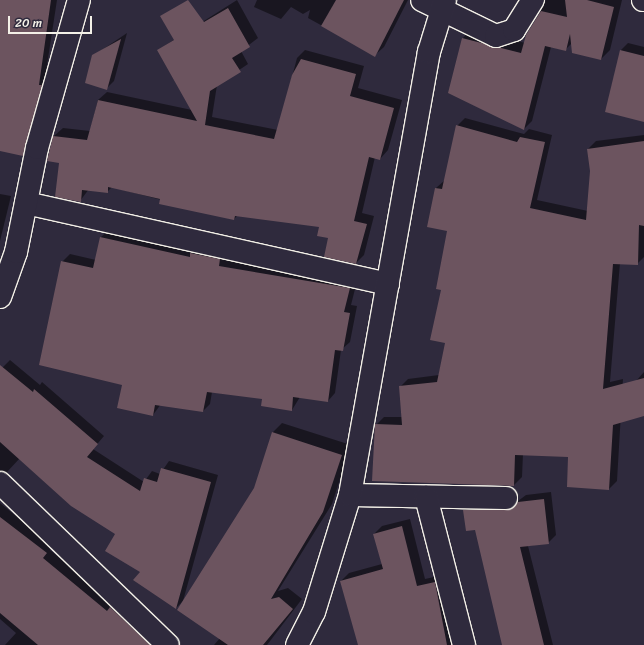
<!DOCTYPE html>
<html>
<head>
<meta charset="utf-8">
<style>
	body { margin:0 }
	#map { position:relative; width:644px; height:645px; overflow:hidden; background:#2f2a3d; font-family:Sriracha,sans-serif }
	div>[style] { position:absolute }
	.shadow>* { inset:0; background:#0007 }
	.building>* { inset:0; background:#6c545f }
	.roads { filter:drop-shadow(1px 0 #f4f1e8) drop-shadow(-1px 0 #f4f1e8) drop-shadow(0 1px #f4f1e8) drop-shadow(0 -1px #f4f1e8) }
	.minor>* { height:22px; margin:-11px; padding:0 11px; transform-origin:11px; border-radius:11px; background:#2f2a3d }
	span { translate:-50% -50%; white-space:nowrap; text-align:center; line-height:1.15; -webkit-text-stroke:3px #2f2a3d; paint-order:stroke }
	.scale { position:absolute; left:8px; top:16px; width:84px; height:18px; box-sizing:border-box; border:2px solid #f4f1e8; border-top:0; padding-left:5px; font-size:12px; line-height:14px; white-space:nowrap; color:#f4f1e8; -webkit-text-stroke:3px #2f2a3d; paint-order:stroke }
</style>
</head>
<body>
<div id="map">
	<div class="shadow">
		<i style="clip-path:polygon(0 0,57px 0,45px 78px,48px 78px,30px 148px,22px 155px,0 150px)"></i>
		<i style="clip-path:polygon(237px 0,258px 38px,241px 51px,248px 64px,217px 85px,212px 117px,278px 130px,297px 58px,305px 50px,364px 66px,358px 88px,402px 100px,388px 150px,380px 159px,375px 157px,362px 213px,374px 216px,364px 255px,356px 263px,321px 226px,238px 215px,234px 219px,112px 187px,107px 192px,89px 189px,80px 201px,60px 163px,54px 136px,63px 128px,90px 131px,98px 100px,107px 92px,192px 110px,158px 50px)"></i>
		<i style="clip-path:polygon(257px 0,408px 0,384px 47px,375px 55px,308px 18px,310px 10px,303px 14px,291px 7px,281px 19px,254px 7px)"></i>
		<i style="clip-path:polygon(622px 0,610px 50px,601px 59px,572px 43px,565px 50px,551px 47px,532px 121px,524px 129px,449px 92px,463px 38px,471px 29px,525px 43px,546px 0)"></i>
		<i style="clip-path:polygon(127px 33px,114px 81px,107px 88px,93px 56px)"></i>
		<i style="clip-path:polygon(628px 43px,644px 47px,644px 118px,606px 112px,621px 50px)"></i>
		<i style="clip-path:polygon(465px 118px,524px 134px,529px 129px,552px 135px,537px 200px,588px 211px,591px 171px,588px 149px,596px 141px,644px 135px,644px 257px,637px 264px,620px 263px,610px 382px,623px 379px,617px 481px,609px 489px,569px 456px,523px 454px,522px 477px,514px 485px,376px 425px,384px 417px,402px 417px,400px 387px,408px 379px,439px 375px,446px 342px,442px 289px,448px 230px,436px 188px,445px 180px,457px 126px)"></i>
		<i style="clip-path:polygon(0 194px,11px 196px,0 241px)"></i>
		<i style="clip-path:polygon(109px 230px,357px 281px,351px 305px,357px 306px,350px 342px,341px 350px,335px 393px,328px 401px,300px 397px,292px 410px,263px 398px,212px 392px,210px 404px,203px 411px,161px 404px,153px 415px,123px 384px,62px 262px,70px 254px,96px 260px,101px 237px)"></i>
		<i style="clip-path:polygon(10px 360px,40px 385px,42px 382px,104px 436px,93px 449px,144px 482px,152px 471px,160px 474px,169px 461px,218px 475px,183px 601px,176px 608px,142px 572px,117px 534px,20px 458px,7px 472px,0 471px,0 370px)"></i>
		<i style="clip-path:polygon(644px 372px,644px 413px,636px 381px)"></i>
		<i style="clip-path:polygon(282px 423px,351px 445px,332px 504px,278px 591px,288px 588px,302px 599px,267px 645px,214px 645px,220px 638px,255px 488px,273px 432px)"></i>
		<i style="clip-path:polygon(551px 492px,556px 535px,548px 543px,528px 546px,553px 645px,504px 645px,476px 529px,464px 510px,472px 503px,514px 504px,526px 495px)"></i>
		<i style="clip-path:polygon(0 503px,53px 546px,50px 550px,165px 645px,5px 645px,16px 633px,0 619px)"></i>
		<i style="clip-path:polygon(410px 519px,425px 579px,443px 575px,457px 645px,359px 645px,341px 581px,349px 573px,382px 564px,374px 534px,382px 526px)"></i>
	</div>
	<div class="building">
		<i style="clip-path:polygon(0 0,51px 0,39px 85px,42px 85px,23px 156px,0 151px)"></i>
		<i style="clip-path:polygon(188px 0,204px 22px,228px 8px,250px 47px,232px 58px,241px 72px,210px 91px,205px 125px,274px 139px,292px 75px,301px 59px,356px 74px,350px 96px,394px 108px,380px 160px,369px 157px,354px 221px,367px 224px,356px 264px,324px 257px,328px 238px,317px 236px,319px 227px,235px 216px,234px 220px,159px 204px,160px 199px,108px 187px,108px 193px,82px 190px,81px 202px,55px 197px,59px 163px,47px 161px,53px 136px,87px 140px,98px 100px,197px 121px,157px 50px,174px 40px,160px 16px)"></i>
		<i style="clip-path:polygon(336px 0,404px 0,375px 57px,321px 26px)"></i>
		<i style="clip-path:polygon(565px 0,587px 0,614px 7px,601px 60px,572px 53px,570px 34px,566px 51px,545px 46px,524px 130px,448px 93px,462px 38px,521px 53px,526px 35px,541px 11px,567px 17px)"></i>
		<i style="clip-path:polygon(121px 39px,107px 90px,85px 83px,92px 55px)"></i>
		<i style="clip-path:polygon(620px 50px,644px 56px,644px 122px,605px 112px)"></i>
		<i style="clip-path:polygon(456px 125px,517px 142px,520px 137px,545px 142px,530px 208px,586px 220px,590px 171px,587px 149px,644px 141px,644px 226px,639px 225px,638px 265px,613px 264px,603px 389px,644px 378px,644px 416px,613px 425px,609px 490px,567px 487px,568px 457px,515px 455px,514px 486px,372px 481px,375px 424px,402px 425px,399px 386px,437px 382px,445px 343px,430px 340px,441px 290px,436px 289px,447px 231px,427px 227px,435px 188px,442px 189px)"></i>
		<i style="clip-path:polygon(100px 237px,190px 257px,190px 253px,220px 259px,219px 266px,350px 288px,344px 312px,350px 313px,343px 351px,335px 350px,328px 402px,293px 397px,292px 411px,261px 406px,262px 399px,207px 392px,203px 412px,155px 405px,153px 416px,117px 408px,122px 385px,39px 365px,61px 261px,93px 268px)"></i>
		<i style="clip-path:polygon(0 365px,33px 392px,34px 389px,98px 444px,87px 457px,140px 491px,144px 478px,157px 482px,161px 468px,211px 482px,176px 609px,133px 580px,140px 572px,105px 551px,115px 534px,71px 506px,0 442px)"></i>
		<i style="clip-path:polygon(272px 432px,342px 455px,323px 512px,271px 599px,279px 597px,293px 609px,263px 645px,228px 645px,177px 610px,254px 488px)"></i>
		<i style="clip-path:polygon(544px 499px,549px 544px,520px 547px,544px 645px,502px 645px,475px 530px,466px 531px,463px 510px,506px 510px,518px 502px)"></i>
		<i style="clip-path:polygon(0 517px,47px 553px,43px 558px,107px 611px,110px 607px,150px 645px,38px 645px,0 613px)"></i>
		<i style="clip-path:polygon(402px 526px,417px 586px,435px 582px,447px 645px,358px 645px,340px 581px,383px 569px,373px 534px)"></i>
	</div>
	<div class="roads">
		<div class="minor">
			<i style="left:422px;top:0;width:82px;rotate:25.9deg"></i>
			<i style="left:496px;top:36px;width:19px;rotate:-18deg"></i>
			<i style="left:514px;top:30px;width:36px;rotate:-58deg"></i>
			<i style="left:643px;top:0;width:1px"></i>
			<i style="left:26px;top:203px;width:371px;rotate:12.6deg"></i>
			<i style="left:0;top:297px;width:48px;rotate:-70.4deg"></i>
			<i style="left:16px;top:252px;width:106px;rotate:-78.6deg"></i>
			<i style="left:37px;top:148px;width:154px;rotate:-74.2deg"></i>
			<i style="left:0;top:483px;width:233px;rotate:44deg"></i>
			<i style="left:350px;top:495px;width:156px;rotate:1.1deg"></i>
			<i style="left:426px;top:497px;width:153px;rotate:75.6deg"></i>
			<i style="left:297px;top:645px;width:37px;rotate:-63deg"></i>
			<i style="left:314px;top:612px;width:122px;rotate:-72.9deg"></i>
			<i style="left:350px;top:495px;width:450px;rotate:-79.9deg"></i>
			<i style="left:429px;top:52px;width:54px;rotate:-72.9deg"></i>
		</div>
	</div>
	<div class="scale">20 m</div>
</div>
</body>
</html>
